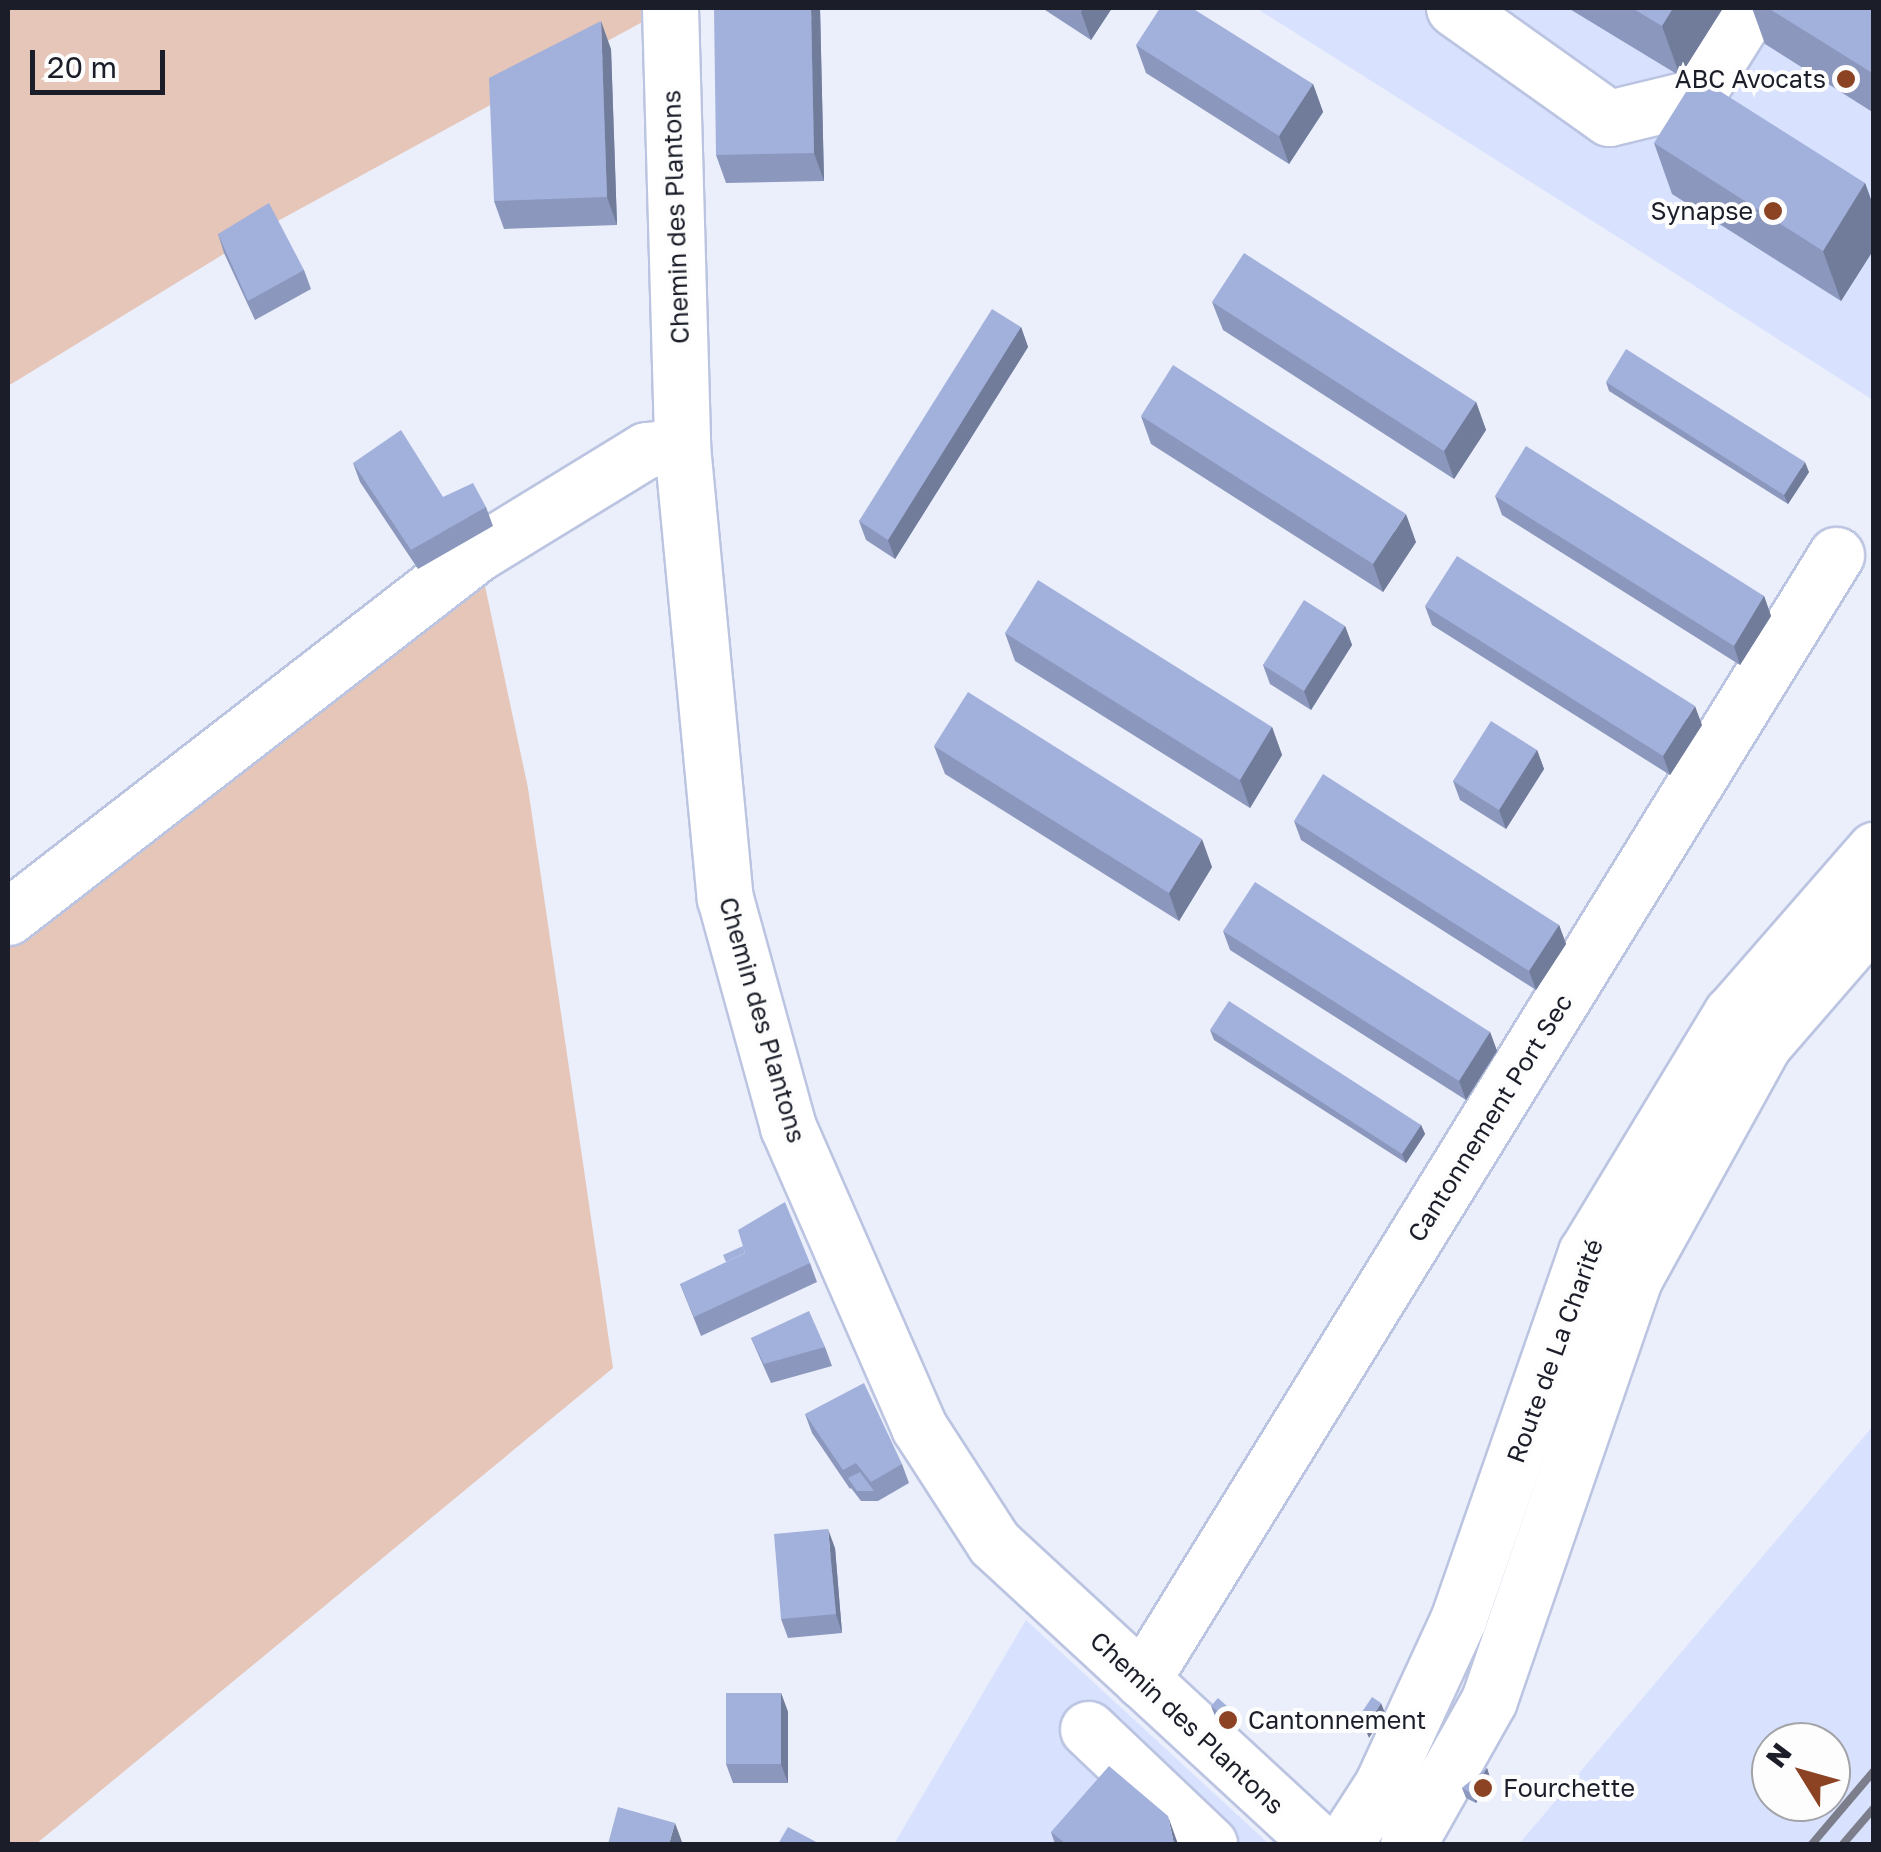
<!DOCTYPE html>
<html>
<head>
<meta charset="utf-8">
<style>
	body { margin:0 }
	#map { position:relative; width:1881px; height:1852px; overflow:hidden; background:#ebeffb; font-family:"Golos Text",sans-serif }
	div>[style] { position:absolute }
	.built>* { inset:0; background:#d8e2ff }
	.green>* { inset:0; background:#e5c6b9 }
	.roads { filter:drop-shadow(2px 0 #bbc4e1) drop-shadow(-2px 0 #bbc4e1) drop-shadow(0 2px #bbc4e1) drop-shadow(0 -2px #bbc4e1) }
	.minor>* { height:55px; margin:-27.5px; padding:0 27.5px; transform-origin:27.5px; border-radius:27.5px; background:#fff }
	.major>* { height:55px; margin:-27.5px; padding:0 27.5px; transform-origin:27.5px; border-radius:27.5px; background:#fff }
	.rail>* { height:8px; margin:-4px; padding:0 4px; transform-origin:4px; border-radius:4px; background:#7c7f8b }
	.wall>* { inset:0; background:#8b97bd }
	.shaded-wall>* { inset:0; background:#717b9a }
	.building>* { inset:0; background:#a2b0dc }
	.dots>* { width:28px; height:28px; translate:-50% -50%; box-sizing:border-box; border:5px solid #fdfdfd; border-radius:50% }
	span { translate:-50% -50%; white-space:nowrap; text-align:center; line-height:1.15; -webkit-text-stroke:8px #fdfdfd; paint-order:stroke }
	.poi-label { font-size:25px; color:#1b1e29 }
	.right { translate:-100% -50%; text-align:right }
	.left { translate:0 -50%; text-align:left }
	.street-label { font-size:25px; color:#1b1e29 }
	.frame { position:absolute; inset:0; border:10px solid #1b1e29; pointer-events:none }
	.north { position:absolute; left:1751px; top:1722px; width:100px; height:100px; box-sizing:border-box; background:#fdfdfd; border:2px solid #a3a4a8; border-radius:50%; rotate:307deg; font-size:28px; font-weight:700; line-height:40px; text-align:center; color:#1b1e29 }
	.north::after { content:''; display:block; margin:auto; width:35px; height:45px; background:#8c4324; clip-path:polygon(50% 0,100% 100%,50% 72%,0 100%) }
	.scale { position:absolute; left:30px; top:50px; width:135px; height:45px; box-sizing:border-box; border:5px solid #1b1e29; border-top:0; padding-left:12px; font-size:30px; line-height:35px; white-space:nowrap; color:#1b1e29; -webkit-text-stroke:8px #fdfdfd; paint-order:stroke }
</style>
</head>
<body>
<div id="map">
	<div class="built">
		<i style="clip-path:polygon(1256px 8px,1873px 8px,1873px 400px,1643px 253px)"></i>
		<i style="clip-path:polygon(evenodd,1873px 1426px,1873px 1844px,1519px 1844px,1873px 1426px,1771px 1742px,1831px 1742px,1831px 1802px,1771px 1802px,1771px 1742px)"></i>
		<i style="clip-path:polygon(1026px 1620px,1269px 1844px,894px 1844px)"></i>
	</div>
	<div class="green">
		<i style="clip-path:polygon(8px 8px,668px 8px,276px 222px,8px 386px)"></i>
		<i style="clip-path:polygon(478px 553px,528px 788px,613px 1368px,36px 1844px,8px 1844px,8px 917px)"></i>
	</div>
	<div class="roads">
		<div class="minor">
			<i style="left:670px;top:8px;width:438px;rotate:88.4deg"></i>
			<i style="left:682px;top:446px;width:454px;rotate:84.6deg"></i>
			<i style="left:725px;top:898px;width:238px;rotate:74.6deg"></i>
			<i style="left:788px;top:1127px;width:327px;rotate:66.4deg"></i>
			<i style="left:919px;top:1427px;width:138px;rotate:57.1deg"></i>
			<i style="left:994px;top:1543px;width:444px;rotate:42.7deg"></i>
			<i style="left:1454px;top:8px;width:190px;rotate:35.4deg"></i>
			<i style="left:1609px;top:118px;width:89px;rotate:-13.7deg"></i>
			<i style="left:1695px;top:97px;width:105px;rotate:-57.8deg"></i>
			<i style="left:8px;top:917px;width:594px;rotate:-37.76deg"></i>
			<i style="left:478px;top:553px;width:197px;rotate:-31.5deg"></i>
			<i style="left:646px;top:450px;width:36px;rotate:-6deg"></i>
			<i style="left:1142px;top:1680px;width:1322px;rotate:-58.33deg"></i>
			<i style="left:1088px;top:1729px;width:167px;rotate:43.5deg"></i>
		</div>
		<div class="major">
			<i style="left:1344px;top:1844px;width:70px;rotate:-57.2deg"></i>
			<i style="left:1382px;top:1785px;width:182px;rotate:-65.3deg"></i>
			<i style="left:1458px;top:1620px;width:389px;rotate:-70.8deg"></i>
			<i style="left:1586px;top:1253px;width:280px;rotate:-58.8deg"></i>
			<i style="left:1731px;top:1014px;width:218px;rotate:-48.9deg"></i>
			<i style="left:1408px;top:1844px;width:165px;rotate:-60.6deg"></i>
			<i style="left:1489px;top:1700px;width:445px;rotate:-71deg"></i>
			<i style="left:1634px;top:1279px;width:267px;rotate:-61.1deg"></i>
			<i style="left:1763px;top:1045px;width:169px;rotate:-49.1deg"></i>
		</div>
	</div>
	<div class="rail">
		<i style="left:1812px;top:1844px;width:96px;rotate:-49.7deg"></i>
		<i style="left:1843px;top:1844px;width:48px;rotate:-49.3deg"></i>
	</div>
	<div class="wall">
		<i style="clip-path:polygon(820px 8px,824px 181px,726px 183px,716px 155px)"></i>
		<i style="clip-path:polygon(1042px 8px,1112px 8px,1091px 40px)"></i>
		<i style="clip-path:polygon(1568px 8px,1723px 8px,1680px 76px)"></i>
		<i style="clip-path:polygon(1752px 8px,1874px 8px,1874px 113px,1765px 44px)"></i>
		<i style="clip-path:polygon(1136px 45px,1313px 84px,1323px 112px,1289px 164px,1146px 73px)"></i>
		<i style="clip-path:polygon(611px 49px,617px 225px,504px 229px,494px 201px)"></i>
		<i style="clip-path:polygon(1654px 143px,1865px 183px,1874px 208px,1874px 249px,1841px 301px,1672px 194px)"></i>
		<i style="clip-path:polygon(218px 234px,304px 270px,311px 289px,255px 320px,224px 253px)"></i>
		<i style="clip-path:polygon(1212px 302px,1476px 402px,1486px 430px,1454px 479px,1223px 330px)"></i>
		<i style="clip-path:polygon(1021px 327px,1028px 347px,895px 559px,866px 540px,859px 521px)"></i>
		<i style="clip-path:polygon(1606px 382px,1809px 472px,1788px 504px,1609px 391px)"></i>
		<i style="clip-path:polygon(1141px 416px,1416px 542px,1383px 592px,1151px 444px)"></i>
		<i style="clip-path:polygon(353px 463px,443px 497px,486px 507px,493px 526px,418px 569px,360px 482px)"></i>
		<i style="clip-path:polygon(1495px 496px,1764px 596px,1771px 616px,1740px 665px,1502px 515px)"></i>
		<i style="clip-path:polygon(1425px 606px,1702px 725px,1670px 775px,1432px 625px)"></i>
		<i style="clip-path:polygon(1345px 626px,1352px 645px,1311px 710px,1270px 684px,1263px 665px)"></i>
		<i style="clip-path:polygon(1005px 633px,1272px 727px,1282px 755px,1250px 808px,1015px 661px)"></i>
		<i style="clip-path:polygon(934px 746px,1212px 867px,1179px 921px,945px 774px)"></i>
		<i style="clip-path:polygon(1537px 750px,1544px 769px,1506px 829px,1460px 800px,1453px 781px)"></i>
		<i style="clip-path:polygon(1294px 821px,1559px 925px,1566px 944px,1536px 990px,1301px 840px)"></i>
		<i style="clip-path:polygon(1223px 931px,1490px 1032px,1497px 1051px,1466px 1100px,1230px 950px)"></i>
		<i style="clip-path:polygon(1210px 1030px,1421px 1125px,1425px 1134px,1406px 1163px,1214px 1040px)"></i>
		<i style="clip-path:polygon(810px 1263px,817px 1282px,701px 1336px,680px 1284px)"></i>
		<i style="clip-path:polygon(751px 1338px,825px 1347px,832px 1366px,771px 1383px)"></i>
		<i style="clip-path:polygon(805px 1414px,902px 1464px,909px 1483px,878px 1501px,861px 1501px,851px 1488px,850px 1489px,812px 1433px)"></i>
		<i style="clip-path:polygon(835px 1548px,842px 1633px,788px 1638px,781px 1619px)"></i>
		<i style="clip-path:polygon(781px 1693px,788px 1712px,788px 1783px,733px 1783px,726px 1764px)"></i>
		<i style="clip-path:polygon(1211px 1706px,1237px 1715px,1241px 1724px,1234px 1732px,1215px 1716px)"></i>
		<i style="clip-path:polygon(1487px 1768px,1490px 1778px,1476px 1803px,1466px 1798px,1462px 1788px)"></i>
		<i style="clip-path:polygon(1051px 1832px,1178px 1844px,1055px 1844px)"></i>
	</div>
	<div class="shaded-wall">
		<i style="clip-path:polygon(811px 8px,820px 8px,824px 181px,814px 153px)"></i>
		<i style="clip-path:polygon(1084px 8px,1112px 8px,1091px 40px,1081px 12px)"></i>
		<i style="clip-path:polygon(1673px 8px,1723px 8px,1680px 76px,1662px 26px)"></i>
		<i style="clip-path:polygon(601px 21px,611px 49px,617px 225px,607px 197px)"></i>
		<i style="clip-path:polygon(1313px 84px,1323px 112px,1289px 164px,1279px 136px)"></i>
		<i style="clip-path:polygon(1865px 183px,1874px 208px,1874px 249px,1841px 301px,1823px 251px)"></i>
		<i style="clip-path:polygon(1021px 327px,1028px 347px,895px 559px,888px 540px)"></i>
		<i style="clip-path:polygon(1476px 402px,1486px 430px,1454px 479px,1444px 451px)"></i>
		<i style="clip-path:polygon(1805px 462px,1809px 472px,1788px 504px,1784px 495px)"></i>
		<i style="clip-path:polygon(1406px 514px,1416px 542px,1383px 592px,1373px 564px)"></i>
		<i style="clip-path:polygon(1764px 596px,1771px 616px,1740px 665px,1734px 646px)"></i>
		<i style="clip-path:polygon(1345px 626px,1352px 645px,1311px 710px,1304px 691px)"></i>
		<i style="clip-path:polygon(1695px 706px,1702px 725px,1670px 775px,1663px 756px)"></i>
		<i style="clip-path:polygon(1272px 727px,1282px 755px,1250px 808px,1240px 780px)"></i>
		<i style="clip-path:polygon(1537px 750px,1544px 769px,1506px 829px,1499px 810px)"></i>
		<i style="clip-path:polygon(1202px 839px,1212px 867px,1179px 921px,1169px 893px)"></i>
		<i style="clip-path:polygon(1559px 925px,1566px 944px,1536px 990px,1529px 971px)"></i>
		<i style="clip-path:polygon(1490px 1032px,1497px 1051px,1466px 1100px,1459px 1081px)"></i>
		<i style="clip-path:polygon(1421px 1125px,1425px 1134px,1406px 1163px,1402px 1154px)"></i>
		<i style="clip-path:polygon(828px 1529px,835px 1548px,842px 1633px,836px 1614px)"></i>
		<i style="clip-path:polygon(781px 1693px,788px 1712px,788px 1783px,781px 1764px)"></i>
		<i style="clip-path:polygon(1381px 1703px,1385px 1713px,1369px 1738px,1365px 1728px)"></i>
		<i style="clip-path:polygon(1237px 1715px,1241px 1724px,1234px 1732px,1231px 1722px)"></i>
		<i style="clip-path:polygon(1487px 1768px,1490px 1778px,1476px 1803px,1472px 1794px)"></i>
		<i style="clip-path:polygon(1168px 1816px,1178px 1844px,1174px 1844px)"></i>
		<i style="clip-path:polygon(675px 1823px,682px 1842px,681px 1844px,669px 1844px)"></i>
	</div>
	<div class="building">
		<i style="clip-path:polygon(714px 8px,811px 8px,814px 153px,716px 155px)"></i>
		<i style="clip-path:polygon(1160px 8px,1192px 8px,1313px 84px,1279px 136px,1136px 45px)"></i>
		<i style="clip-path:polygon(1632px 8px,1673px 8px,1662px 26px)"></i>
		<i style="clip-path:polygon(1768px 8px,1874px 8px,1874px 74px)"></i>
		<i style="clip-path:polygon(601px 21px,607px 197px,494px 201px,489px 78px)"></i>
		<i style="clip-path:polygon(1696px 76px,1865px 183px,1823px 251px,1654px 143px)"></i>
		<i style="clip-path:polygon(269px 203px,304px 270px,248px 301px,218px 234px)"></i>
		<i style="clip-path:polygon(1244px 253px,1476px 402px,1444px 451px,1212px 302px)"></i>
		<i style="clip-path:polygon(992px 309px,1021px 327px,888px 540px,859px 521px)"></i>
		<i style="clip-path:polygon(1626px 349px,1805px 462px,1784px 495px,1606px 382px)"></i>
		<i style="clip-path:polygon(1173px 365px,1406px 514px,1373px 564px,1141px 416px)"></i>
		<i style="clip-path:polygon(401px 430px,443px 497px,473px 483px,486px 507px,411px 550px,353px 463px)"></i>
		<i style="clip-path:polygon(1526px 446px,1764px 596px,1734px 646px,1495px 496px)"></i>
		<i style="clip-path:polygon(1457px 556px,1695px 706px,1663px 756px,1425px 606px)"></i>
		<i style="clip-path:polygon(1038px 580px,1272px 727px,1240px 780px,1005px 633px)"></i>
		<i style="clip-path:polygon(1304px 600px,1345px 626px,1304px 691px,1263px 665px)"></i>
		<i style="clip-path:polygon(968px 692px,1202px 839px,1169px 893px,934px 746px)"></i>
		<i style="clip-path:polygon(1491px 721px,1537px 750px,1499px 810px,1453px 781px)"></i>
		<i style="clip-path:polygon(1323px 774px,1559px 925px,1529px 971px,1294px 821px)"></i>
		<i style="clip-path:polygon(1255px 882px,1490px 1032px,1459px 1081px,1223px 931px)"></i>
		<i style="clip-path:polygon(1229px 1001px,1421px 1125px,1402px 1154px,1210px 1030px)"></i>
		<i style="clip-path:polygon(785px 1202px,810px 1263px,694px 1317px,680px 1284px,745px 1253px,738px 1230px)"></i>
		<i style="clip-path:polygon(743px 1246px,745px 1253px,726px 1262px,723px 1255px)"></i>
		<i style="clip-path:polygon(809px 1311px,825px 1347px,764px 1364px,751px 1338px)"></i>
		<i style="clip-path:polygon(864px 1383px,902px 1464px,871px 1482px,856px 1463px,843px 1470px,805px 1414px)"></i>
		<i style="clip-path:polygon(860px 1472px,874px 1491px,857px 1491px,848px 1478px)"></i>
		<i style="clip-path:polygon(828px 1529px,836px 1614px,781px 1619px,774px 1534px)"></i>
		<i style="clip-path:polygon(726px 1693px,781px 1693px,781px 1764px,726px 1764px)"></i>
		<i style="clip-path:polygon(1372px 1697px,1381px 1703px,1365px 1728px,1360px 1715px)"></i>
		<i style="clip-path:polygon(1218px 1698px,1237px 1715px,1231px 1722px,1211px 1706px)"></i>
		<i style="clip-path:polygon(1109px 1766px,1168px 1816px,1174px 1844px,1066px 1844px,1051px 1832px)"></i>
		<i style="clip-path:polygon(1487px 1768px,1472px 1794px,1462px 1788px)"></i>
		<i style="clip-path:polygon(618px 1807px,675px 1823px,669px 1844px,608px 1844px)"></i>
		<i style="clip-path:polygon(788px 1827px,820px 1844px,778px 1844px)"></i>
	</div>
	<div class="dots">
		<i style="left:1846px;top:79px;background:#8c4324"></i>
		<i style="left:1773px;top:211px;background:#8c4324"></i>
		<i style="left:1228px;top:1720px;background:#8c4324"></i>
		<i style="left:1483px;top:1788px;background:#8c4324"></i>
	</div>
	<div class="poi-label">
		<span class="right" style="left:1826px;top:79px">ABC Avocats</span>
		<span class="right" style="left:1753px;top:211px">Synapse</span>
		<span class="left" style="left:1248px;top:1720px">Cantonnement</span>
		<span class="left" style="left:1503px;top:1788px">Fourchette</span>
	</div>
	<div class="street-label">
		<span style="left:676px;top:217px;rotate:-92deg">Chemin des Plantons</span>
		<span style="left:762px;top:1020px;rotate:74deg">Chemin des Plantons</span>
		<span style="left:1490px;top:1118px;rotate:-58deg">Cantonnement Port Sec</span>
		<span style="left:1555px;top:1351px;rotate:-70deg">Route de La Charité</span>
		<span style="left:1187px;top:1723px;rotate:43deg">Chemin des Plantons</span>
	</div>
	<div class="frame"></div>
	<div class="north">N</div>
	<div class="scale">20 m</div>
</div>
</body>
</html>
